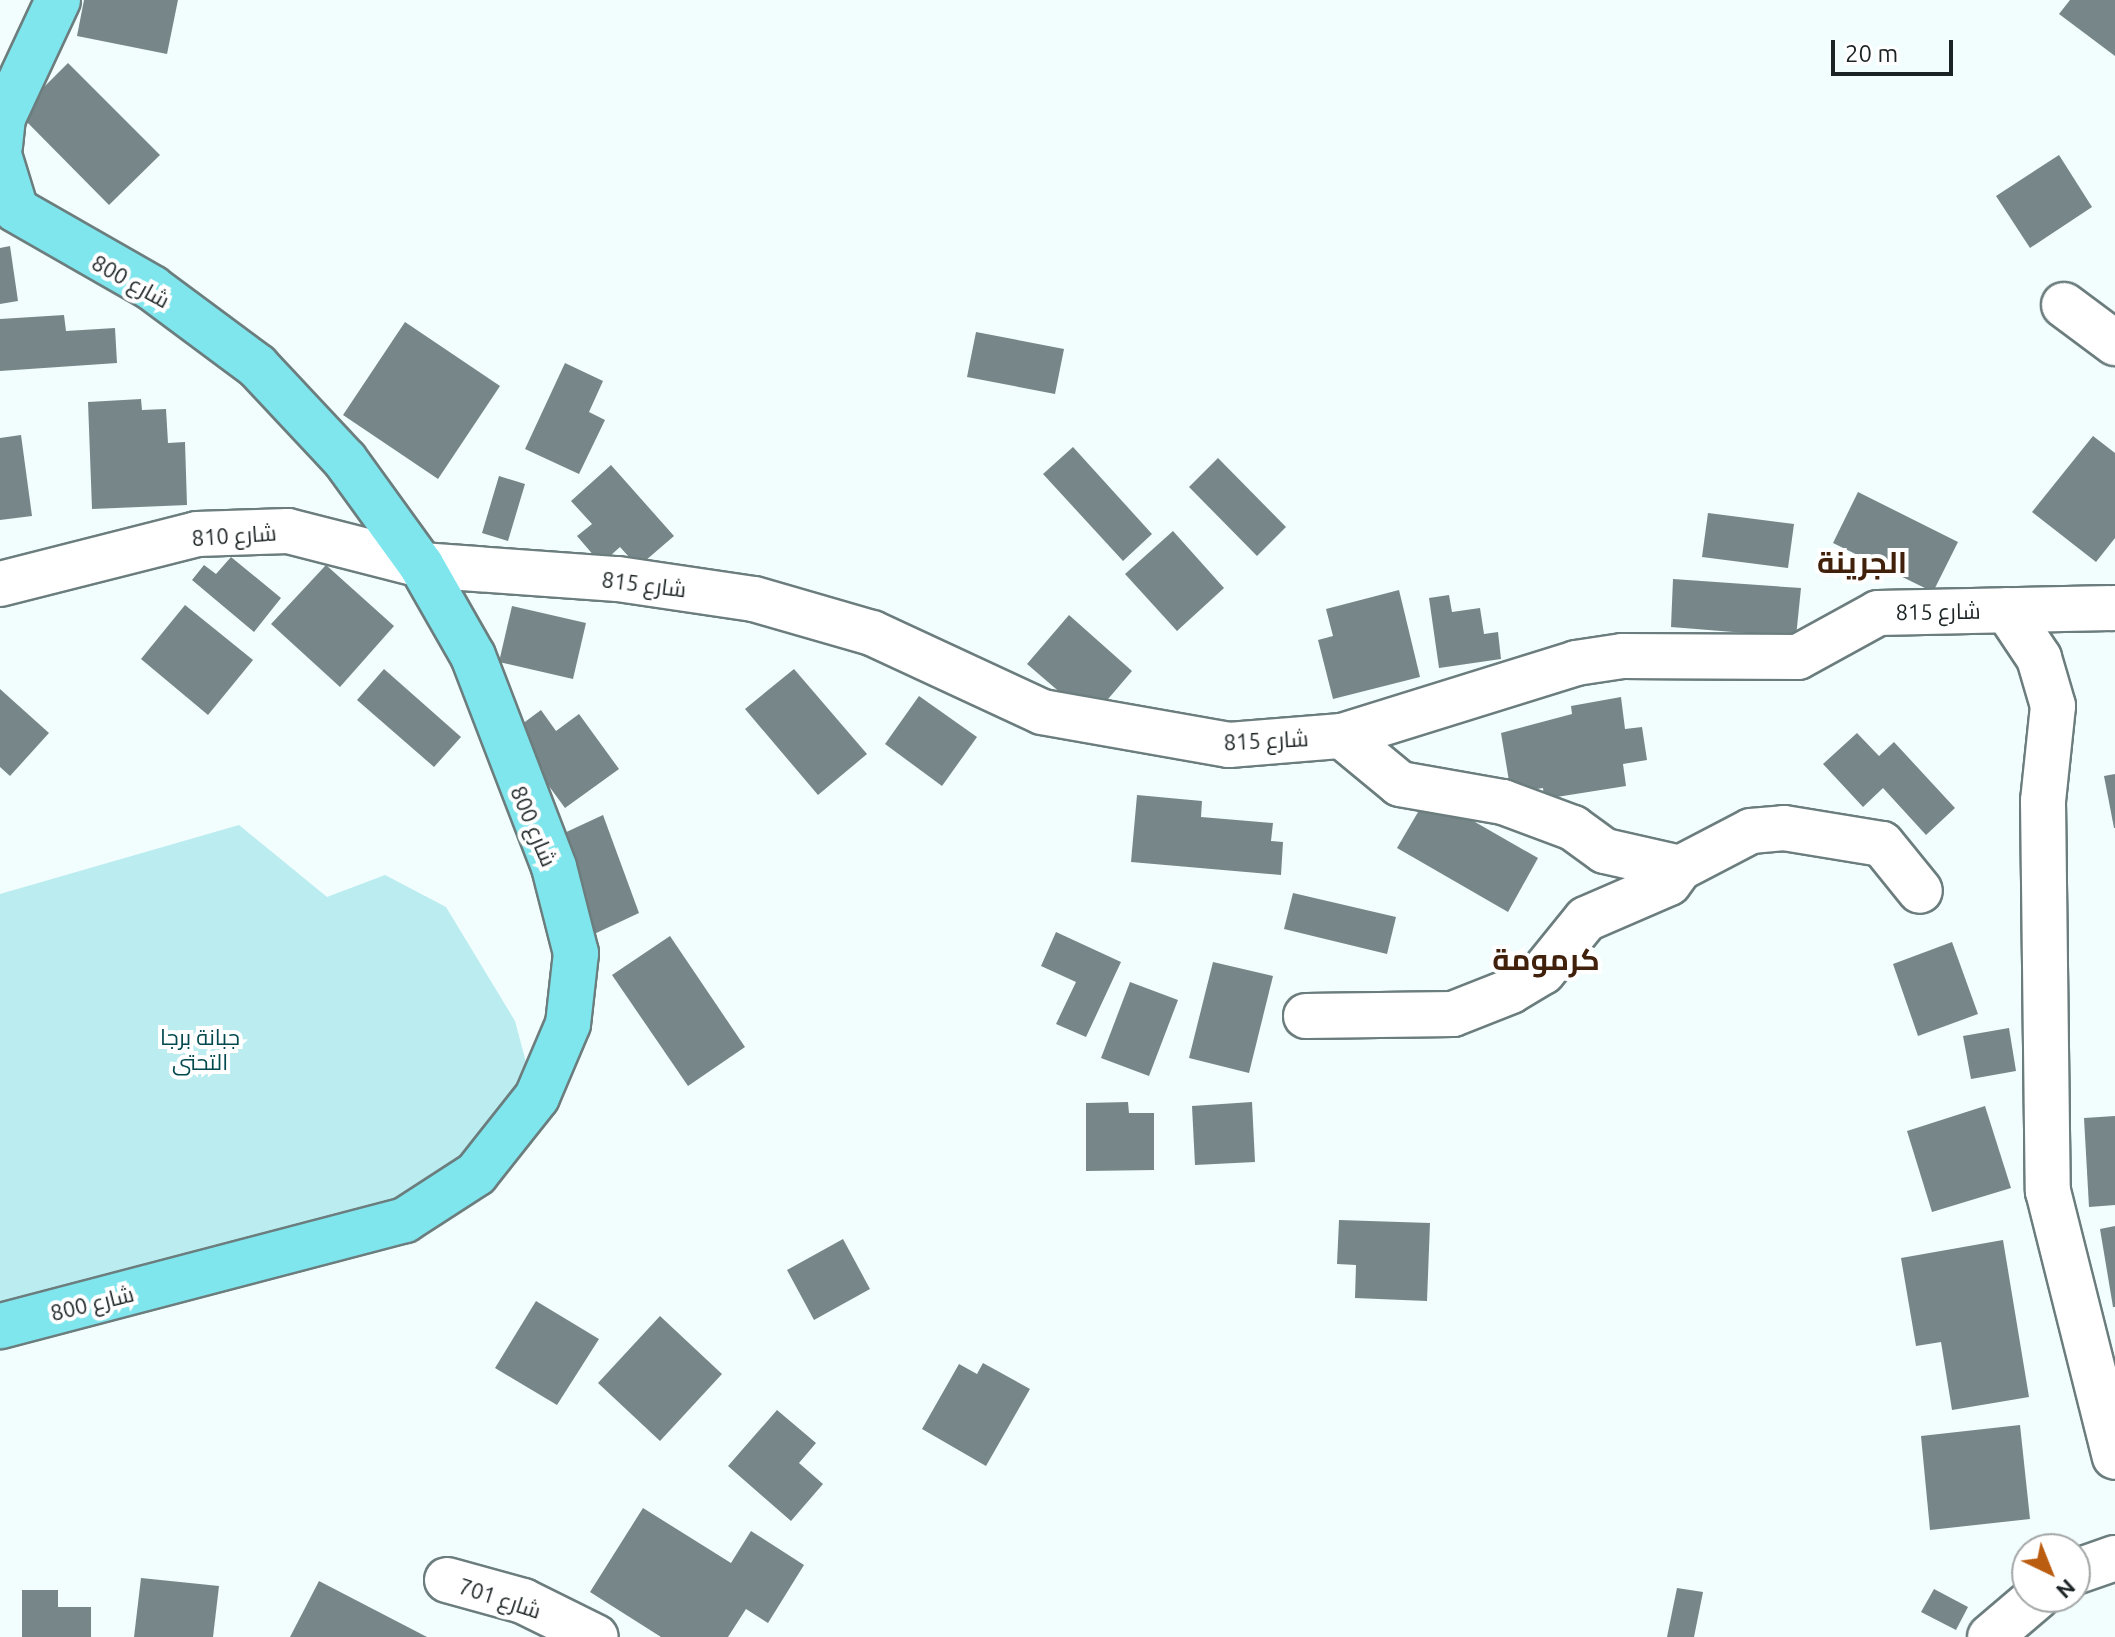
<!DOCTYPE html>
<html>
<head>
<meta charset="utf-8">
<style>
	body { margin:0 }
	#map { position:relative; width:2115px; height:1637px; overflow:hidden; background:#f2fdfe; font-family:Ubuntu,Cairo,sans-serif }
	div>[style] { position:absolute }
	.green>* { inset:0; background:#baecf0 }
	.building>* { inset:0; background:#778789 }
	.roads { filter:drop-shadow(2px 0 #6c7d7e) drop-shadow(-2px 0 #6c7d7e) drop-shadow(0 2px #6c7d7e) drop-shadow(0 -2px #6c7d7e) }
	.minor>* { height:44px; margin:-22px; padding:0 22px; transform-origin:22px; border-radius:22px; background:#fff }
	.major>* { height:44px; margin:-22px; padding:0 22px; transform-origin:22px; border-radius:22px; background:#7fe6ed }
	span { translate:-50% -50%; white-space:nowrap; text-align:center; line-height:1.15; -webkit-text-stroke:8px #fff; paint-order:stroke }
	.street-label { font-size:22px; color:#1c2324 }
	.park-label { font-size:22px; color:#02494d }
	.district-label { font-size:30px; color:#41210b; font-weight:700 }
	.north { position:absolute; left:2011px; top:1533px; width:80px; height:80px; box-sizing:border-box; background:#fff; border:2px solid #a4a7a7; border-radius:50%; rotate:137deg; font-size:22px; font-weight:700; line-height:32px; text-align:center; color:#1c2324 }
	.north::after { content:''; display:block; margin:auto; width:28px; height:36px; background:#bb5d10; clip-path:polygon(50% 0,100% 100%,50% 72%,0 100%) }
	.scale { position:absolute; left:1831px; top:40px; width:122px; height:36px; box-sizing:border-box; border:4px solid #1c2324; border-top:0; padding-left:10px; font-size:24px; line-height:28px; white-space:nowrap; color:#1c2324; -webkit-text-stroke:6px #fff; paint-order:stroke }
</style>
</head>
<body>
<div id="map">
	<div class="green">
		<i style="clip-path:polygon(239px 825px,327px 897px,385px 875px,446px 907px,515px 1021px,527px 1066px,503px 1112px,452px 1169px,397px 1206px,0 1302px,0 894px)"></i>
	</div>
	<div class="building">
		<i style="clip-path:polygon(84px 0,178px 0,167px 54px,77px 36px)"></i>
		<i style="clip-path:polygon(2070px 0,2115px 0,2115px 56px,2059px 14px)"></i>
		<i style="clip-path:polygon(68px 63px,160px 155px,109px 205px,18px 113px)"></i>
		<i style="clip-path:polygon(2059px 155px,2092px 207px,2030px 248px,1996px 196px)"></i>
		<i style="clip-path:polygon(10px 246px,18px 301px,0 304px,0 248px)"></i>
		<i style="clip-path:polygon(64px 315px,66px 331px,115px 328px,117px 363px,0 371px,0 319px)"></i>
		<i style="clip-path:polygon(405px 322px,500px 386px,438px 479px,343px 415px)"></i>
		<i style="clip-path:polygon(976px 332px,1064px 349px,1055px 394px,967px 377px)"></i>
		<i style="clip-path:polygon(565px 363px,603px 381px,589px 412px,605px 420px,579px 474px,525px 449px)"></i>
		<i style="clip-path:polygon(141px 399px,142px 410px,166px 409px,168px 443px,185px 442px,187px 505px,92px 509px,88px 402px)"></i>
		<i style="clip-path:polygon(21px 435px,32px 516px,0 520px,0 438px)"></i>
		<i style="clip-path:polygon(2093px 436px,2115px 453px,2115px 538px,2096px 562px,2032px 512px)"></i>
		<i style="clip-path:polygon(1073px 447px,1152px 534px,1123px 561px,1043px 474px)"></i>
		<i style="clip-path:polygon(1218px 458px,1286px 527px,1257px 556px,1189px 487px)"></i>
		<i style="clip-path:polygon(611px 465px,674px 536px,638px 567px,620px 547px,601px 564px,577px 536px,592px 524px,571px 501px)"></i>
		<i style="clip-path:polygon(499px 476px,525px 484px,508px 541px,482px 533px)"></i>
		<i style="clip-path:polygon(1858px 492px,1958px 542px,1933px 592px,1833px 543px)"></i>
		<i style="clip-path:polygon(1708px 513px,1794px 524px,1788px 568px,1702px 557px)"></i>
		<i style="clip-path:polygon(1173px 531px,1224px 588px,1177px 631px,1125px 574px)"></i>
		<i style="clip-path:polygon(231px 557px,281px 598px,254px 632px,192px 580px,204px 565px,216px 574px)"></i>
		<i style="clip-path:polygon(326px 565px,394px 626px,340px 687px,271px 624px)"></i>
		<i style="clip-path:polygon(1673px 579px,1801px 588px,1796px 637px,1671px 627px)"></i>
		<i style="clip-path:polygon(1399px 590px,1420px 677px,1333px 699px,1318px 640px,1333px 636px,1326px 609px)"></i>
		<i style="clip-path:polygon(1449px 595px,1452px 612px,1480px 608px,1484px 634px,1498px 632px,1501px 659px,1439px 668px,1429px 598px)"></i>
		<i style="clip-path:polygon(185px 605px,253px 660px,208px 715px,141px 659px)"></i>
		<i style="clip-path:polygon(512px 606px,586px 623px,573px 679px,499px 662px)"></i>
		<i style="clip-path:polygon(1069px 615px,1132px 671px,1091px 719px,1027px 664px)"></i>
		<i style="clip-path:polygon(384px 669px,461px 737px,434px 767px,357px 700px)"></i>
		<i style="clip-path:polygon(794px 669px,867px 754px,818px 795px,745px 709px)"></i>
		<i style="clip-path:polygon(0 689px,49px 733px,10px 776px,0 767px)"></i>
		<i style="clip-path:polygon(919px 696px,977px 737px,942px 786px,885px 744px)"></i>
		<i style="clip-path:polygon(1621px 697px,1625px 729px,1642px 727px,1647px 760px,1623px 764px,1626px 786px,1544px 799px,1543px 788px,1511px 793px,1501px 733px,1572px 714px,1571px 706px)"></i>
		<i style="clip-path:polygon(541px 710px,556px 731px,579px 714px,619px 769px,565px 808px,510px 733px)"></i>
		<i style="clip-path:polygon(1857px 733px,1879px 756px,1894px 742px,1955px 808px,1926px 835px,1883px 788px,1863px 807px,1823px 764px)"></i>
		<i style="clip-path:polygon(2115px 774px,2115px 828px,2114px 828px,2104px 776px)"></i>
		<i style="clip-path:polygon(1137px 795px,1202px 801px,1201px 817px,1273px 823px,1271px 841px,1283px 842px,1281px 875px,1131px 862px)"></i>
		<i style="clip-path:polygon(1428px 795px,1538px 858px,1508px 912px,1397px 848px)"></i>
		<i style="clip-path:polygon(603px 815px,639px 913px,592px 935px,547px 841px)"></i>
		<i style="clip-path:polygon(1293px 893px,1396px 917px,1387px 954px,1284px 929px)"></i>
		<i style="clip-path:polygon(1056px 932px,1121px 962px,1086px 1037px,1056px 1024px,1076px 982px,1041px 966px)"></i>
		<i style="clip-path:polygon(670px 936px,745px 1047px,688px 1086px,612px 975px)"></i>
		<i style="clip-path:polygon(1952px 942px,1978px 1014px,1918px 1036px,1893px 964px)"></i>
		<i style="clip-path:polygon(1213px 962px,1273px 976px,1249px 1073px,1189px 1058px)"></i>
		<i style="clip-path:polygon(1130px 982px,1178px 1000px,1149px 1076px,1101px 1058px)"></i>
		<i style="clip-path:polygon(2009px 1028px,2016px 1071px,1971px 1079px,1963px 1036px)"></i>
		<i style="clip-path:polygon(1128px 1102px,1129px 1113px,1154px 1113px,1154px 1170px,1086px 1171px,1086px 1103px)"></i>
		<i style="clip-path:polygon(1252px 1102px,1255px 1162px,1195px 1165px,1192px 1106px)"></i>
		<i style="clip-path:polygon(1985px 1106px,2011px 1188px,1932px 1212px,1907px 1131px)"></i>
		<i style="clip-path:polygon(2115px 1116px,2115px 1205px,2089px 1207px,2084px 1118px)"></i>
		<i style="clip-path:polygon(1339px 1220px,1430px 1223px,1427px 1301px,1355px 1298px,1356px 1265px,1337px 1264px)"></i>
		<i style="clip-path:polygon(2115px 1226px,2115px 1307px,2113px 1307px,2100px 1229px)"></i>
		<i style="clip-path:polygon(843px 1239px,870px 1289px,814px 1320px,787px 1270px)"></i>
		<i style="clip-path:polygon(2003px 1240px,2029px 1397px,1952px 1410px,1941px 1342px,1916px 1346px,1901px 1258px)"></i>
		<i style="clip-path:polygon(536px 1301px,599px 1339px,557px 1405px,495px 1368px)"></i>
		<i style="clip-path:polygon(660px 1316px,722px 1374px,660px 1441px,598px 1383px)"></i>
		<i style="clip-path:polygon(983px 1363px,1030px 1389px,986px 1466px,922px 1429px,959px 1364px,977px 1374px)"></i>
		<i style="clip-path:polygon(777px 1410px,816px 1443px,799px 1463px,823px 1484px,791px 1521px,728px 1466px)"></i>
		<i style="clip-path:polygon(2020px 1425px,2030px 1519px,1930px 1530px,1921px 1436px)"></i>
		<i style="clip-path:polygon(643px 1508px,731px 1563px,751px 1531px,804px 1565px,768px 1623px,746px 1609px,728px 1637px,661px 1637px,590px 1592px)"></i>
		<i style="clip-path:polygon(141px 1578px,219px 1586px,213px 1637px,134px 1637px)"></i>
		<i style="clip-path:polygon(319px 1581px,427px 1637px,290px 1637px)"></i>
		<i style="clip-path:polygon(1677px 1588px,1703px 1592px,1694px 1637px,1667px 1637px)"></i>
		<i style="clip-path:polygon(1934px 1589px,1968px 1607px,1956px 1630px,1921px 1612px)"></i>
		<i style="clip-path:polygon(22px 1590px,58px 1590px,58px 1607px,91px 1607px,91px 1637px,22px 1637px)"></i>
	</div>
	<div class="roads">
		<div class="minor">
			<i style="left:2064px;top:305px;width:64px;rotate:36.7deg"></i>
			<i style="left:0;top:584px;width:203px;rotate:-14.2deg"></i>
			<i style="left:197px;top:534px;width:91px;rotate:-1.9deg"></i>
			<i style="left:288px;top:531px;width:137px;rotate:14.3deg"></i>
			<i style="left:421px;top:565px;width:197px;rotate:4.1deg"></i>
			<i style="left:618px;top:579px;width:137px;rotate:8.4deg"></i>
			<i style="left:754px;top:599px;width:123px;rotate:16.1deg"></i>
			<i style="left:872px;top:633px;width:187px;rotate:24.9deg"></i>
			<i style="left:1042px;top:712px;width:190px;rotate:10deg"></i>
			<i style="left:1229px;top:745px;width:113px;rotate:-4.6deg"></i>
			<i style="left:1342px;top:736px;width:245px;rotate:-17.3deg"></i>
			<i style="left:1576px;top:663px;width:47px;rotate:-8.7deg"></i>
			<i style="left:1622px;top:656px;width:176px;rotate:0.3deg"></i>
			<i style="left:1798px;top:657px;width:91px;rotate:-28.8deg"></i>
			<i style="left:1878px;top:613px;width:237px;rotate:-1.2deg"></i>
			<i style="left:2007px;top:610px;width:58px;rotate:56.3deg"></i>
			<i style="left:2039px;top:658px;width:50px;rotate:73.7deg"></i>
			<i style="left:2053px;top:706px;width:96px;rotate:96deg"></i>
			<i style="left:2043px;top:801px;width:390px;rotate:89.3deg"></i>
			<i style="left:2048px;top:1191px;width:274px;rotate:75.9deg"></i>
			<i style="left:1342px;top:736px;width:75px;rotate:39.6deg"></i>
			<i style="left:1400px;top:784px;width:105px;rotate:9.9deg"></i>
			<i style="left:1503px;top:802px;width:75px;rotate:20.4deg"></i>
			<i style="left:1573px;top:828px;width:39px;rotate:36deg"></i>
			<i style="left:1605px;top:851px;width:77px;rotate:12.8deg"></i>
			<i style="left:1680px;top:868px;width:80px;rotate:-27.5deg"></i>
			<i style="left:1751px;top:831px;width:33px;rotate:-5deg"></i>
			<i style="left:1784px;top:828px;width:99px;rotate:9.3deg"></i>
			<i style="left:1882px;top:844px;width:60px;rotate:51deg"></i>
			<i style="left:1306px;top:1016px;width:147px;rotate:-0.8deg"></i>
			<i style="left:1453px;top:1014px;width:62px;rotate:-21.6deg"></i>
			<i style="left:1511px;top:991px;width:37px;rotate:-31deg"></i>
			<i style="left:1543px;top:972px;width:68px;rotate:-50.9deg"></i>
			<i style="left:1586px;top:919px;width:90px;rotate:-23.4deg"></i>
			<i style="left:1669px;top:883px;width:19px;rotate:-54deg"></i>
			<i style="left:2075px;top:1572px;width:42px;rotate:-19.3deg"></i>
			<i style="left:447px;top:1580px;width:79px;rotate:15.4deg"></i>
			<i style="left:523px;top:1601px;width:81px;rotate:26.3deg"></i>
			<i style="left:1990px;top:1637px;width:62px;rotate:-40.4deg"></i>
		</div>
		<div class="major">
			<i style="left:0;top:146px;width:28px;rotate:-84deg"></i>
			<i style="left:3px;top:118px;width:130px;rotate:-65deg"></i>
			<i style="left:0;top:158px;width:54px;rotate:72.9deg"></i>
			<i style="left:16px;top:210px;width:157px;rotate:29.8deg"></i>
			<i style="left:152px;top:288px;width:131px;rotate:36.6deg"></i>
			<i style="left:257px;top:366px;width:129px;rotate:46.9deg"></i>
			<i style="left:345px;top:460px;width:130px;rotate:54.1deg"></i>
			<i style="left:421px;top:565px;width:105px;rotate:60.3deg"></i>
			<i style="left:473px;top:656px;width:226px;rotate:69deg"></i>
			<i style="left:554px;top:867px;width:89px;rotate:75.7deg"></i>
			<i style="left:576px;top:953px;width:71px;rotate:96.4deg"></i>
			<i style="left:568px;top:1024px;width:79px;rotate:113deg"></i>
			<i style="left:537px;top:1097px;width:98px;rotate:128.4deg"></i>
			<i style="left:476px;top:1174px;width:85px;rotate:147.1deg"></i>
			<i style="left:405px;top:1220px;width:419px;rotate:165.3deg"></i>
		</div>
	</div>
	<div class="street-label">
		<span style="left:131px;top:281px;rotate:29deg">شارع 800</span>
		<span style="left:234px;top:535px;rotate:-4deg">شارع 810</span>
		<span style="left:644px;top:584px;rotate:7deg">شارع 815</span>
		<span style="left:1938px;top:611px;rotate:-1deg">شارع 815</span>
		<span style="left:1266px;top:740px;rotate:-3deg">شارع 815</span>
		<span style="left:534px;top:826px;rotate:67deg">شارع 800</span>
		<span style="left:92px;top:1303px;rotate:-14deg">شارع 800</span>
		<span style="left:500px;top:1598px;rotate:18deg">شارع 701</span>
	</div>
	<div class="park-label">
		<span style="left:200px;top:1049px">جبانة برجا<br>التحتى</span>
	</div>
	<div class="district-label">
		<span style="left:1862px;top:562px">الجرينة</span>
		<span style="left:1546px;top:959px">كرمومة</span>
	</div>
	<div class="north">N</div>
	<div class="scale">20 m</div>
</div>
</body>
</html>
